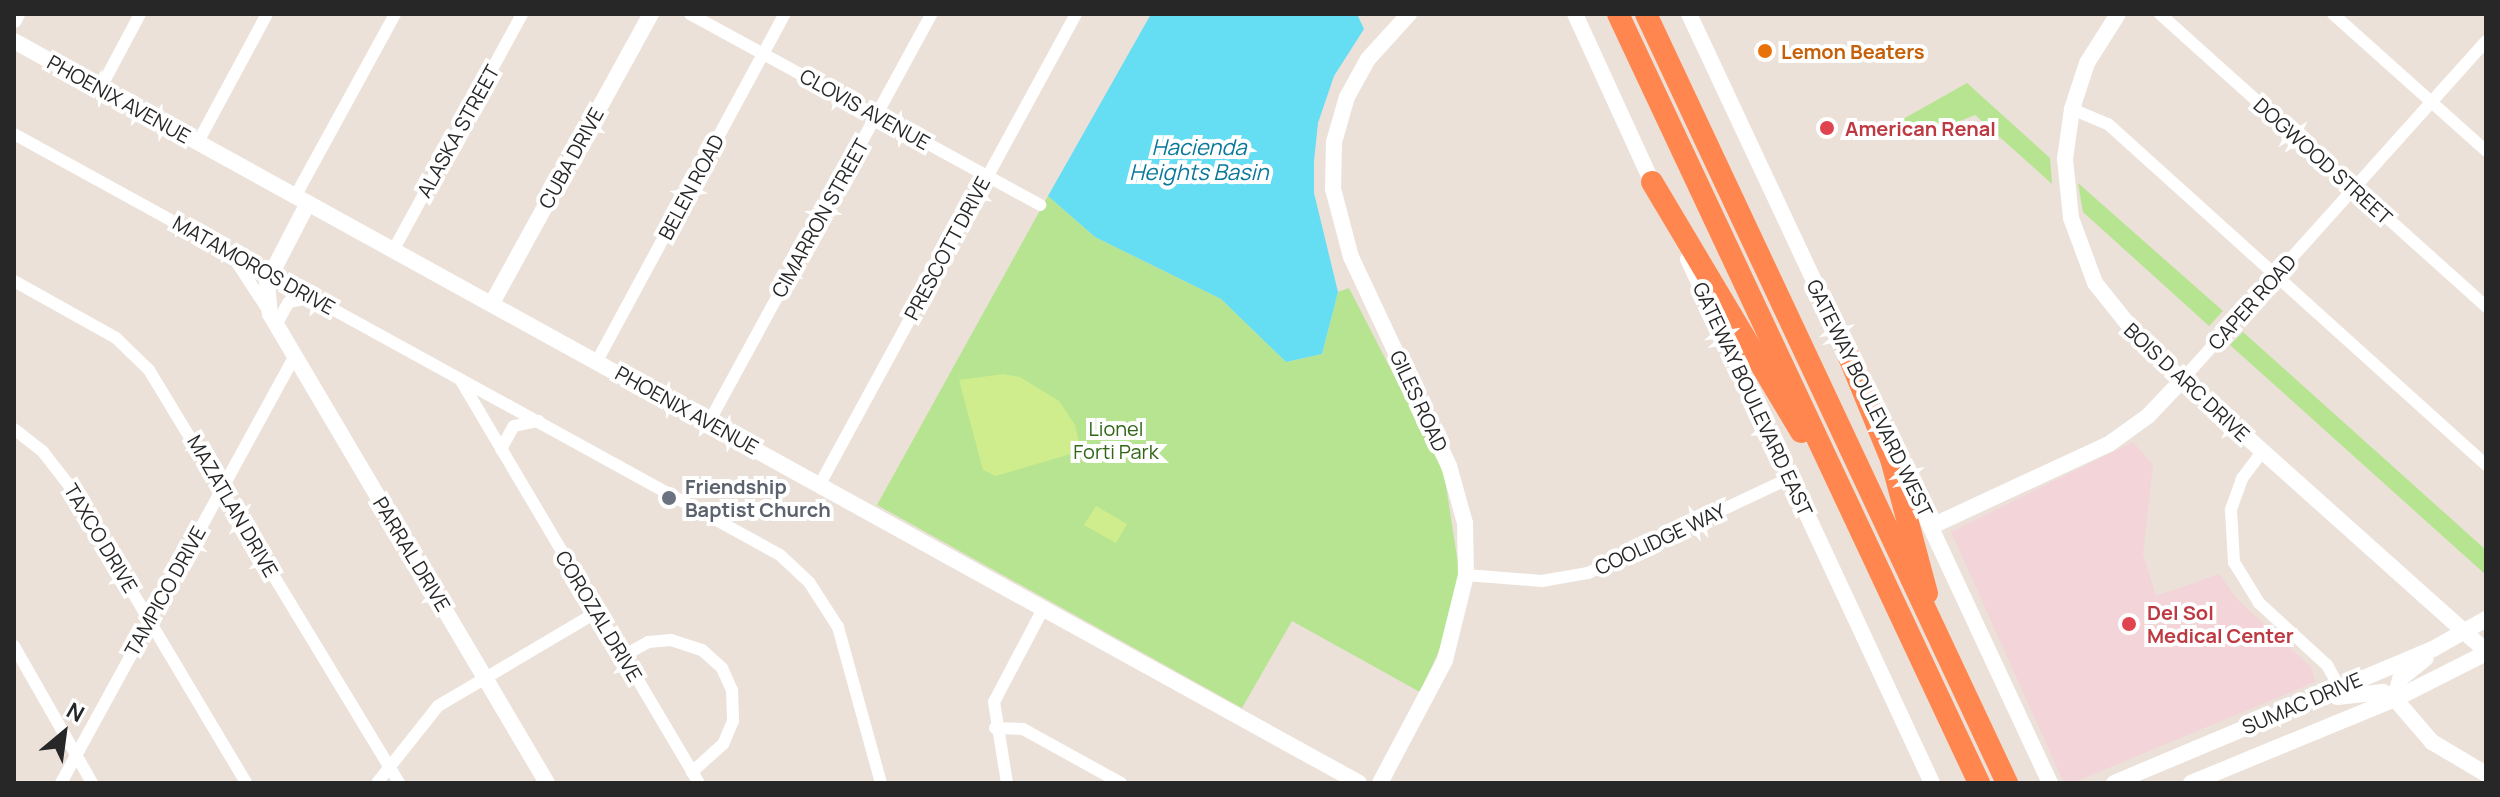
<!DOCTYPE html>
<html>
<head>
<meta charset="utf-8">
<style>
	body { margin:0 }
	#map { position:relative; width:2500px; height:797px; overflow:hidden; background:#ebe1d8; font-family:Manrope,sans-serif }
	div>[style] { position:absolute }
	.medical>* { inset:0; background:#f3d4d9 }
	.green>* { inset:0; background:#b7e491 }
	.pitch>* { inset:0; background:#cfed8c }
	.water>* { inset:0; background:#65ddf3 }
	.street>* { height:12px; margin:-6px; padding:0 6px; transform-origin:6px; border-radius:6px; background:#fff }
	.secondary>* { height:16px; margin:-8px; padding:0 8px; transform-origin:8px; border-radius:8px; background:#fff }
	.highway>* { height:22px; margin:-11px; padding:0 11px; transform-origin:11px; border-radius:11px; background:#ff874f }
	.dots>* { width:22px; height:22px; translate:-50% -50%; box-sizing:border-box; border:4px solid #fff; border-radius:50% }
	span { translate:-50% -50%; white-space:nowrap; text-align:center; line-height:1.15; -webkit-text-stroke:8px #fff; paint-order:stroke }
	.food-label { font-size:20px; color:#c56008; font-weight:700 }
	.left { translate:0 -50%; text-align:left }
	.street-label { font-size:20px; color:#272727 }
	.health-label { font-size:20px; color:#be3a42; font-weight:700 }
	.park-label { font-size:20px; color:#306616 }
	.worship-label { font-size:20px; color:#5b616d; font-weight:700 }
	.water-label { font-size:22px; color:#08799b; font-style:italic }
	.frame { position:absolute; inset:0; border:16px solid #272727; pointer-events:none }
	.north { position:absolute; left:24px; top:693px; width:80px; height:80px; -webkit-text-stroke:6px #fff; paint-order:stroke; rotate:29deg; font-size:22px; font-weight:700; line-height:32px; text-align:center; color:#272727 }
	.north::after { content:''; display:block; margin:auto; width:28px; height:36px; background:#272727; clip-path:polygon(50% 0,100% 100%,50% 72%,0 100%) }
</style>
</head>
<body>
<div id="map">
	<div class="medical">
		<i style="clip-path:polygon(2133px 442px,2153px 465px,2143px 554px,2156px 596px,2219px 574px,2237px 599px,2311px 667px,2315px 682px,2072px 783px,2062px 779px,1951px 532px)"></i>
	</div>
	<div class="green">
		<i style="clip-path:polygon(1967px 83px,2050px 158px,2052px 184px,1975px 115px,1935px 131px,1907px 125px,1903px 119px)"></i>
		<i style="clip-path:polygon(2078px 183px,2223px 311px,2209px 326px,2083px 212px)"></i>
		<i style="clip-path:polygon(1048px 196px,1095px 237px,1221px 299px,1286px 362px,1322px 354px,1338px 292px,1349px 288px,1444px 473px,1459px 570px,1447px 633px,1420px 692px,1292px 621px,1242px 708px,877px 505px)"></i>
		<i style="clip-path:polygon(2243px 332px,2486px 550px,2486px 575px,2230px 345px)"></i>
	</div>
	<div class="pitch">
		<i style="clip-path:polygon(1003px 374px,1020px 377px,1059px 401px,1075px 425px,1081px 451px,996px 476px,983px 470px,959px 380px)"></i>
		<i style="clip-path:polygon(1096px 506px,1127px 524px,1116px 543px,1084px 525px)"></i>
	</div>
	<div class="water">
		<i style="clip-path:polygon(1151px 14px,1357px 14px,1364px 29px,1334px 76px,1318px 123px,1314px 161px,1314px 193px,1338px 292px,1322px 354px,1286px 362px,1221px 299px,1095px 237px,1048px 196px)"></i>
	</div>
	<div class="street">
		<i style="left:690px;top:14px;width:399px;rotate:28.6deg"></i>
		<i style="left:2160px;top:14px;width:438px;rotate:41.9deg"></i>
		<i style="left:2333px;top:14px;width:205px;rotate:41.8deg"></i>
		<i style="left:100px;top:89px;width:85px;rotate:-61.9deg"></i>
		<i style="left:2072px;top:109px;width:39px;rotate:23deg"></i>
		<i style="left:2108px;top:124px;width:509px;rotate:42.05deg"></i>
		<i style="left:14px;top:134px;width:874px;rotate:28.79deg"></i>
		<i style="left:780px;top:555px;width:40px;rotate:43deg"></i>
		<i style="left:809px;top:582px;width:54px;rotate:57.2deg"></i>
		<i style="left:838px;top:627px;width:162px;rotate:74.6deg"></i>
		<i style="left:198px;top:142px;width:145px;rotate:-61.7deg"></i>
		<i style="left:296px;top:195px;width:206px;rotate:-61.3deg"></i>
		<i style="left:394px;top:249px;width:268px;rotate:-61.4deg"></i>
		<i style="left:232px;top:255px;width:66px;rotate:56.8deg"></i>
		<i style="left:14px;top:281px;width:117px;rotate:29.2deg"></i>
		<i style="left:116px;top:338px;width:46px;rotate:44.1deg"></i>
		<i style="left:149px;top:370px;width:483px;rotate:58.8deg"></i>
		<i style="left:276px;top:325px;width:26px;rotate:-61deg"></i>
		<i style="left:289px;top:302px;width:20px;rotate:-11deg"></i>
		<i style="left:597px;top:361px;width:395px;rotate:-61.6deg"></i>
		<i style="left:460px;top:379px;width:469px;rotate:59.4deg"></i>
		<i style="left:2182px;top:380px;width:455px;rotate:-48.1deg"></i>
		<i style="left:709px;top:422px;width:464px;rotate:-61.4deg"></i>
		<i style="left:14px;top:429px;width:37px;rotate:38deg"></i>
		<i style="left:43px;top:452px;width:41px;rotate:52deg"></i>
		<i style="left:68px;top:484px;width:348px;rotate:59.2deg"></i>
		<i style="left:501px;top:449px;width:26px;rotate:-61deg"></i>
		<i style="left:514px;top:426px;width:25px;rotate:-12deg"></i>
		<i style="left:2262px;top:452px;width:34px;rotate:127deg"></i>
		<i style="left:2242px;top:479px;width:33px;rotate:110deg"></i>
		<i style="left:2231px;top:510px;width:52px;rotate:86.7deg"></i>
		<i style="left:2234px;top:562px;width:48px;rotate:58.6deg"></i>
		<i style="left:2259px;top:603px;width:92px;rotate:42.4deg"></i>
		<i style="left:2327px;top:665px;width:25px;rotate:61deg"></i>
		<i style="left:820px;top:484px;width:535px;rotate:-61.42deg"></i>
		<i style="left:1466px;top:575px;width:76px;rotate:4.5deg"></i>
		<i style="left:1542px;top:581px;width:47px;rotate:-9.9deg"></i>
		<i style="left:1588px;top:573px;width:223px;rotate:-25.2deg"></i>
		<i style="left:14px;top:646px;width:158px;rotate:60.3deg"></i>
		<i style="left:623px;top:656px;width:29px;rotate:-29deg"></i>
		<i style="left:648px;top:642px;width:23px;rotate:-5deg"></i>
		<i style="left:671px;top:640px;width:33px;rotate:18deg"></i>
		<i style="left:702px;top:650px;width:27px;rotate:42deg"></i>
		<i style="left:722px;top:668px;width:24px;rotate:66deg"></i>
		<i style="left:732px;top:690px;width:31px;rotate:88deg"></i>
		<i style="left:733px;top:721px;width:25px;rotate:113deg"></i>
		<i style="left:723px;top:744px;width:42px;rotate:137.9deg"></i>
		<i style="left:995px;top:728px;width:28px;rotate:2deg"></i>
		<i style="left:1023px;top:729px;width:112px;rotate:28.9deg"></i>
		<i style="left:61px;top:783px;width:486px;rotate:-61.3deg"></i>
		<i style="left:377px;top:783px;width:98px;rotate:-51.6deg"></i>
		<i style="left:438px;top:706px;width:182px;rotate:-30.6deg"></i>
		<i style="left:1007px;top:783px;width:82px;rotate:-99.1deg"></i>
		<i style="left:994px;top:702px;width:105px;rotate:-62.2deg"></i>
	</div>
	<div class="secondary">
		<i style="left:1575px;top:14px;width:195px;rotate:65.4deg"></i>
		<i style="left:1689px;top:14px;width:387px;rotate:64.9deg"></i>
		<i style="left:2118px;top:14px;width:58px;rotate:122.3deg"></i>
		<i style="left:2087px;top:63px;width:48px;rotate:108.1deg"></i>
		<i style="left:2072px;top:109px;width:50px;rotate:98deg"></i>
		<i style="left:2065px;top:159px;width:59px;rotate:84.2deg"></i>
		<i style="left:2071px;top:218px;width:69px;rotate:69.7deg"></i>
		<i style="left:2095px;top:283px;width:83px;rotate:51.3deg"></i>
		<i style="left:2147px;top:348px;width:455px;rotate:41.8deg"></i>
		<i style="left:14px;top:20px;width:7px;rotate:-63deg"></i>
		<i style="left:14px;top:41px;width:1536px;rotate:28.88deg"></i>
		<i style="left:308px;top:203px;width:89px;rotate:117.4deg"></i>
		<i style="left:267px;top:282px;width:32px;rotate:85deg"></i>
		<i style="left:270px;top:314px;width:545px;rotate:59.43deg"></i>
		<i style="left:1688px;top:259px;width:578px;rotate:65.03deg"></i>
		<i style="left:492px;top:303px;width:330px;rotate:-61.2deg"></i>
		<i style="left:1898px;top:457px;width:360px;rotate:65deg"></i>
		<i style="left:1932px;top:526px;width:195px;rotate:-24.9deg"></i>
		<i style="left:2109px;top:444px;width:48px;rotate:-35.7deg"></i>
		<i style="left:2148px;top:416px;width:50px;rotate:-46.6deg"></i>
		<i style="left:2337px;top:697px;width:46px;rotate:-6.2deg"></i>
		<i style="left:2383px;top:692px;width:14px;rotate:30deg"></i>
		<i style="left:2395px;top:699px;width:57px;rotate:49.3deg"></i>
		<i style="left:2432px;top:742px;width:63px;rotate:30.7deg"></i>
		<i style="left:2395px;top:699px;width:21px;rotate:-76deg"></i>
		<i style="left:2400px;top:679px;width:33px;rotate:-39deg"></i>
		<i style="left:1380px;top:783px;width:139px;rotate:-62.1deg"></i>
		<i style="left:1445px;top:660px;width:88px;rotate:-76.1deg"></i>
		<i style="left:1466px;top:575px;width:52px;rotate:-91.1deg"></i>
		<i style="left:1465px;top:523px;width:59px;rotate:-105.7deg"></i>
		<i style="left:1449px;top:466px;width:231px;rotate:-115.1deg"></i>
		<i style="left:1351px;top:257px;width:70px;rotate:-104.8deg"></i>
		<i style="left:1333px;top:189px;width:47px;rotate:-88.8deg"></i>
		<i style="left:1334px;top:142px;width:47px;rotate:-73.9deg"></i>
		<i style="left:1347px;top:97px;width:43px;rotate:-61.1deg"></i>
		<i style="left:1368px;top:59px;width:61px;rotate:-47.7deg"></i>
		<i style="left:2114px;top:783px;width:346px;rotate:-22.8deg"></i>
		<i style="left:2433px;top:649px;width:61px;rotate:-29.5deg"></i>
		<i style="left:2191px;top:783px;width:221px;rotate:-22.4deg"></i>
		<i style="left:2395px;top:699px;width:102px;rotate:-26.8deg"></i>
	</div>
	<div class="highway">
		<i style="left:1618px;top:14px;width:850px;rotate:64.85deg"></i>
		<i style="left:1646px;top:14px;width:850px;rotate:64.85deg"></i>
		<i style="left:1652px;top:182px;width:291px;rotate:59.2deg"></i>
		<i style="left:1849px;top:357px;width:110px;rotate:67.6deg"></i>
		<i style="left:1891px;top:459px;width:139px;rotate:75deg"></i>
	</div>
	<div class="dots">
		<i style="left:1765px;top:51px;background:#e8710a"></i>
		<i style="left:1827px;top:128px;background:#e0444e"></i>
		<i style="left:669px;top:498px;background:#6b7280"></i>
		<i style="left:2129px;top:624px;background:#e0444e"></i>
	</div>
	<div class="food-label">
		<span class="left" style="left:1781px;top:51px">Lemon Beaters</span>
	</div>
	<div class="street-label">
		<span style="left:119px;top:99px;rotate:29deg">PHOENIX AVENUE</span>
		<span style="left:865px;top:109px;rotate:29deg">CLOVIS AVENUE</span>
		<span style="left:458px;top:131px;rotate:-61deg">ALASKA STREET</span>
		<span style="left:571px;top:158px;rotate:-61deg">CUBA DRIVE</span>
		<span style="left:2323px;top:161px;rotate:42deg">DOGWOOD STREET</span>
		<span style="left:691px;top:187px;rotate:-62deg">BELEN ROAD</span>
		<span style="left:820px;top:218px;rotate:-61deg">CIMARRON STREET</span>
		<span style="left:947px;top:248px;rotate:-62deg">PRESCOTT DRIVE</span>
		<span style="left:254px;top:265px;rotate:29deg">MATAMOROS DRIVE</span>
		<span style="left:2252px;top:302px;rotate:-48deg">CAPER ROAD</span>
		<span style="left:2187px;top:382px;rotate:43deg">BOIS D ARC DRIVE</span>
		<span style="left:1870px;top:398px;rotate:64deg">GATEWAY BOULEVARD WEST</span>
		<span style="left:1753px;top:399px;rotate:65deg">GATEWAY BOULEVARD EAST</span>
		<span style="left:1419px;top:401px;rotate:65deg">GILES ROAD</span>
		<span style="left:687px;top:410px;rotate:29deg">PHOENIX AVENUE</span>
		<span style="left:233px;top:506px;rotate:60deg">MAZATLAN DRIVE</span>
		<span style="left:101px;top:538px;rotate:59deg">TAXCO DRIVE</span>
		<span style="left:1660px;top:539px;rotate:-25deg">COOLIDGE WAY</span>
		<span style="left:412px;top:554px;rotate:59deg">PARRAL DRIVE</span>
		<span style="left:165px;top:591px;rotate:-61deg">TAMPICO DRIVE</span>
		<span style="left:599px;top:616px;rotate:59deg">COROZAL DRIVE</span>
		<span style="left:2302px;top:703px;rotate:-23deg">SUMAC DRIVE</span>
	</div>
	<div class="health-label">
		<span class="left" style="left:1845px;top:128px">American Renal</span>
		<span class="left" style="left:2147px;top:624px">Del Sol<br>Medical Center</span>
	</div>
	<div class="park-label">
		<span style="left:1116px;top:440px">Lionel<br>Forti Park</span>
	</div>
	<div class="worship-label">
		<span class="left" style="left:685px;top:498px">Friendship<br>Baptist Church</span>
	</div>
	<div class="water-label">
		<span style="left:1199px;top:160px">Hacienda<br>Heights Basin</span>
	</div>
	<div class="frame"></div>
	<div class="north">N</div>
</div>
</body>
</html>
